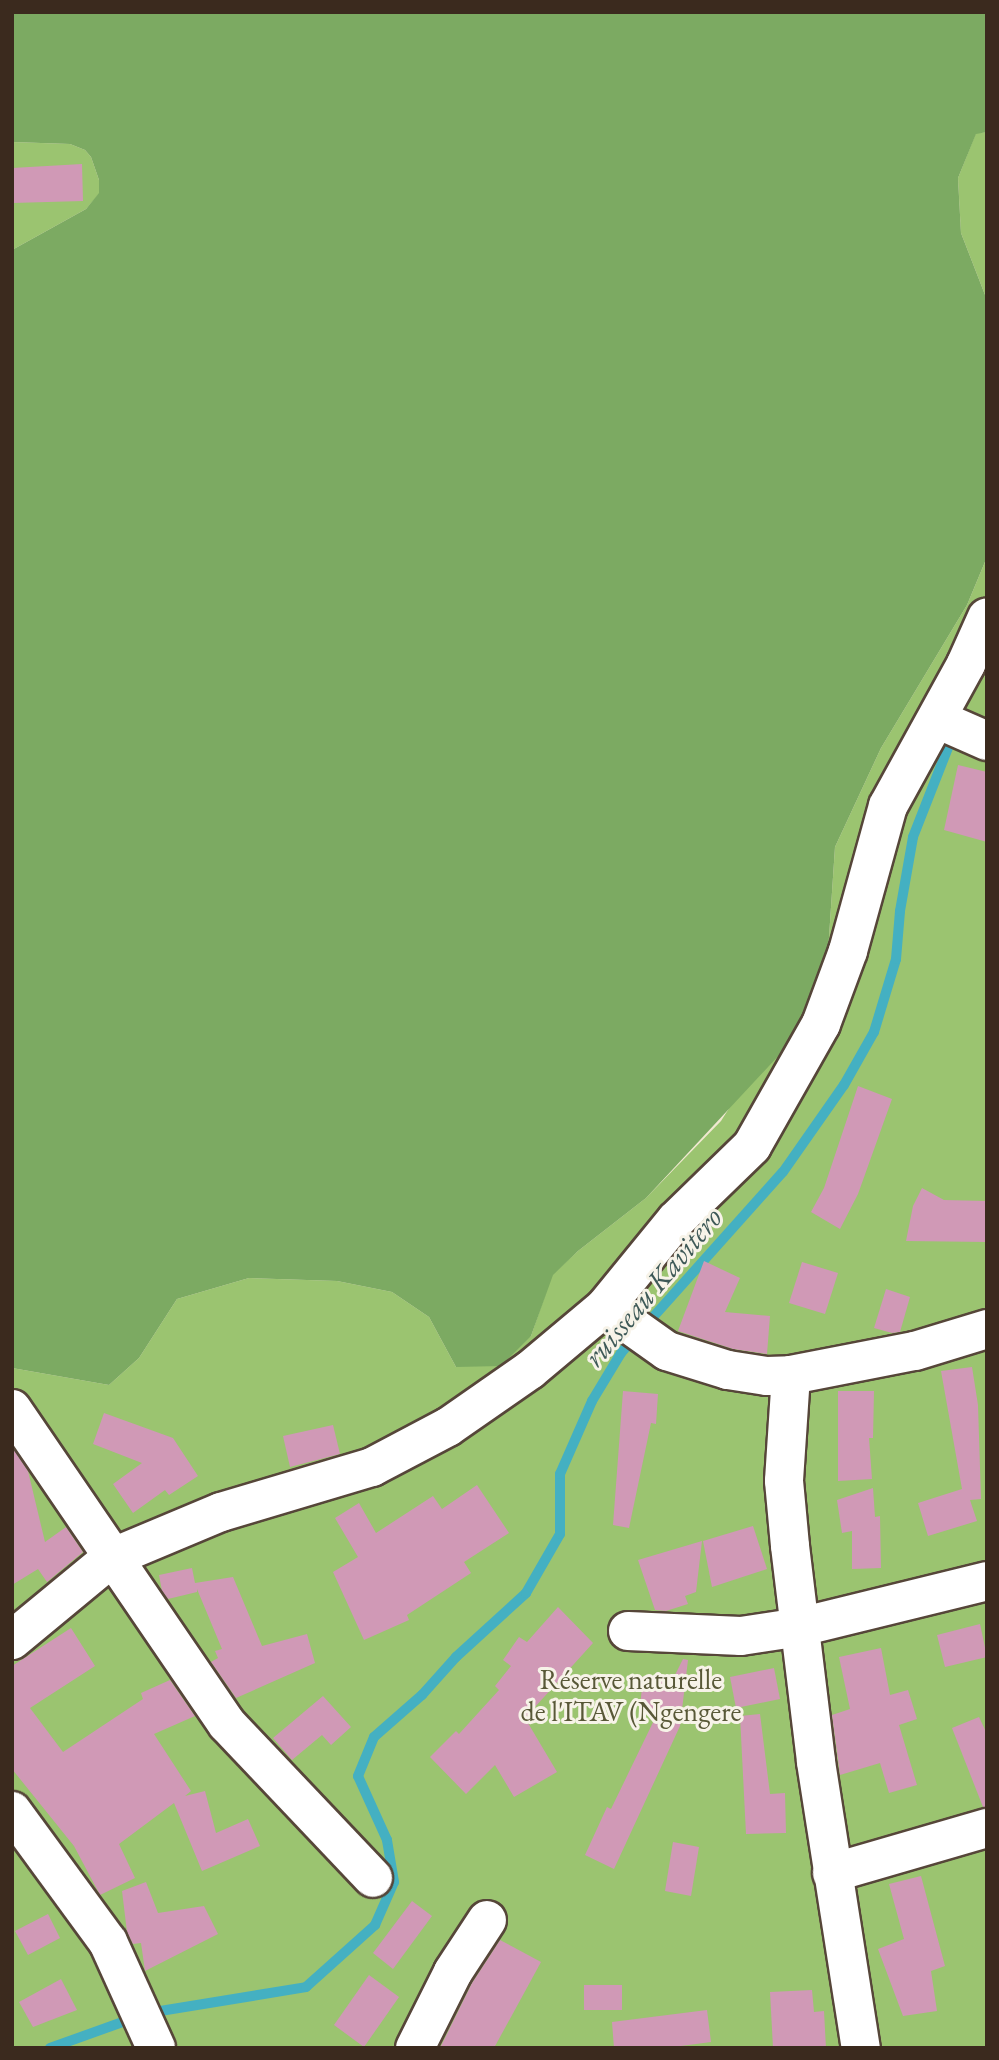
<!DOCTYPE html>
<html>
<head>
<meta charset="utf-8">
<style>
	body { margin:0 }
	#map { position:relative; width:999px; height:2060px; overflow:hidden; background:#f0e8d0; font-family:"EB Garamond",serif }
	div>[style] { position:absolute }
	.green>* { inset:0; background:#9bc470 }
	.forest>* { inset:0; background:#7caa62 }
	.stream>* { height:10px; margin:-5px; padding:0 5px; transform-origin:5px; border-radius:5px; background:#44b0c2 }
	.building>* { inset:0; background:#d099b6 }
	.roads { filter:drop-shadow(2px 0 #564639) drop-shadow(-2px 0 #564639) drop-shadow(0 2px #564639) drop-shadow(0 -2px #564639) }
	.minor>* { height:38px; margin:-19px; padding:0 19px; transform-origin:19px; border-radius:19px; background:#fff }
	span { translate:-50% -50%; white-space:nowrap; text-align:center; line-height:1.15; -webkit-text-stroke:6px #f7f3e8; paint-order:stroke }
	.park-label { font-size:28px; color:#585837 }
	.water-label { font-size:30px; color:#3e5957; font-style:italic }
	.frame { position:absolute; inset:0; border:14px solid #3b2a1e; pointer-events:none }
</style>
</head>
<body>
<div id="map">
	<div class="green">
		<i style="clip-path:polygon(987px 132px,987px 300px,961px 233px,958px 178px,976px 133px)"></i>
		<i style="clip-path:polygon(12px 142px,70px 144px,85px 150px,91px 157px,99px 180px,99px 194px,86px 209px,12px 250px)"></i>
		<i style="clip-path:polygon(987px 557px,987px 2048px,12px 2048px,12px 1368px,109px 1385px,139px 1358px,177px 1299px,249px 1278px,337px 1281px,392px 1292px,429px 1317px,456px 1367px,531px 1336px,552px 1275px,578px 1251px,646px 1198px,721px 1121px,828px 952px,835px 847px,881px 748px,967px 605px)"></i>
	</div>
	<div class="forest">
		<i style="clip-path:polygon(12px 12px,987px 12px,987px 132px,976px 134px,958px 178px,961px 233px,987px 300px,987px 557px,967px 605px,881px 748px,835px 847px,828px 952px,794px 1039px,646px 1198px,578px 1251px,553px 1275px,531px 1336px,501px 1366px,456px 1367px,429px 1317px,392px 1292px,337px 1281px,249px 1278px,177px 1299px,139px 1358px,109px 1385px,12px 1368px,12px 250px,86px 209px,99px 193px,99px 180px,91px 157px,85px 150px,70px 144px,12px 142px)"></i>
	</div>
	<div class="stream">
		<i style="left:646px;top:1325px;width:205px;rotate:-48.2deg"></i>
		<i style="left:783px;top:1172px;width:106px;rotate:-55deg"></i>
		<i style="left:844px;top:1085px;width:61px;rotate:-60.5deg"></i>
		<i style="left:874px;top:1032px;width:76px;rotate:-73.2deg"></i>
		<i style="left:896px;top:959px;width:48px;rotate:-85.2deg"></i>
		<i style="left:900px;top:911px;width:75px;rotate:-80deg"></i>
		<i style="left:913px;top:837px;width:110px;rotate:-68.6deg"></i>
		<i style="left:148px;top:2013px;width:160px;rotate:-9.3deg"></i>
		<i style="left:306px;top:1987px;width:93px;rotate:-41.9deg"></i>
		<i style="left:375px;top:1925px;width:47px;rotate:-66.2deg"></i>
		<i style="left:394px;top:1882px;width:43px;rotate:-99.5deg"></i>
		<i style="left:387px;top:1840px;width:70px;rotate:-114.4deg"></i>
		<i style="left:358px;top:1776px;width:42px;rotate:-67.7deg"></i>
		<i style="left:374px;top:1737px;width:64px;rotate:-41.2deg"></i>
		<i style="left:422px;top:1695px;width:51px;rotate:-48.2deg"></i>
		<i style="left:456px;top:1657px;width:95px;rotate:-42.4deg"></i>
		<i style="left:526px;top:1593px;width:68px;rotate:-60deg"></i>
		<i style="left:560px;top:1534px;width:60px;rotate:-90deg"></i>
		<i style="left:560px;top:1474px;width:80px;rotate:-66.3deg"></i>
		<i style="left:592px;top:1401px;width:56px;rotate:-58.9deg"></i>
		<i style="left:621px;top:1353px;width:23px;rotate:-49deg"></i>
		<i style="left:50px;top:2048px;width:89px;rotate:-19.7deg"></i>
	</div>
	<div class="building">
		<i style="clip-path:polygon(82px 164px,83px 201px,12px 203px,12px 168px)"></i>
		<i style="clip-path:polygon(958px 765px,987px 772px,987px 842px,944px 830px)"></i>
		<i style="clip-path:polygon(858px 1086px,892px 1099px,858px 1194px,840px 1229px,811px 1212px,824px 1188px)"></i>
		<i style="clip-path:polygon(922px 1188px,944px 1200px,987px 1201px,987px 1242px,906px 1241px,913px 1206px)"></i>
		<i style="clip-path:polygon(704px 1261px,740px 1278px,725px 1312px,770px 1316px,767px 1354px,733px 1349px,678px 1331px)"></i>
		<i style="clip-path:polygon(802px 1262px,838px 1273px,825px 1314px,789px 1303px)"></i>
		<i style="clip-path:polygon(886px 1289px,910px 1297px,900px 1332px,892px 1333px,874px 1328px)"></i>
		<i style="clip-path:polygon(972px 1367px,978px 1405px,981px 1499px,970px 1500px,977px 1521px,928px 1536px,918px 1503px,962px 1489px,941px 1371px)"></i>
		<i style="clip-path:polygon(623px 1391px,658px 1394px,656px 1424px,651px 1423px,629px 1528px,613px 1525px)"></i>
		<i style="clip-path:polygon(838px 1391px,874px 1391px,873px 1438px,869px 1438px,872px 1479px,838px 1481px)"></i>
		<i style="clip-path:polygon(104px 1413px,173px 1438px,198px 1476px,169px 1495px,165px 1490px,133px 1513px,113px 1484px,142px 1463px,93px 1444px)"></i>
		<i style="clip-path:polygon(333px 1425px,340px 1454px,290px 1467px,283px 1436px)"></i>
		<i style="clip-path:polygon(14px 1450px,28px 1471px,45px 1542px,66px 1527px,83px 1552px,47px 1582px,38px 1569px,12px 1585px)"></i>
		<i style="clip-path:polygon(477px 1485px,509px 1533px,464px 1562px,471px 1573px,407px 1615px,409px 1620px,364px 1640px,333px 1572px,358px 1557px,335px 1518px,359px 1503px,376px 1533px,433px 1496px,442px 1509px)"></i>
		<i style="clip-path:polygon(873px 1488px,875px 1517px,880px 1516px,881px 1568px,852px 1569px,852px 1531px,842px 1533px,837px 1500px)"></i>
		<i style="clip-path:polygon(753px 1526px,767px 1569px,712px 1587px,703px 1541px)"></i>
		<i style="clip-path:polygon(702px 1541px,696px 1592px,685px 1596px,688px 1604px,666px 1611px,655px 1610px,638px 1560px)"></i>
		<i style="clip-path:polygon(192px 1568px,195px 1583px,233px 1577px,262px 1646px,307px 1634px,315px 1663px,236px 1698px,211px 1662px,218px 1658px,215px 1651px,222px 1649px,197px 1589px,197px 1592px,168px 1599px,162px 1591px,159px 1575px)"></i>
		<i style="clip-path:polygon(558px 1607px,593px 1643px,525px 1718px,557px 1772px,514px 1797px,495px 1765px,466px 1794px,430px 1757px,456px 1731px,459px 1734px,499px 1690px,495px 1686px,511px 1666px,503px 1660px,519px 1637px,527px 1642px)"></i>
		<i style="clip-path:polygon(980px 1624px,987px 1657px,945px 1667px,937px 1635px)"></i>
		<i style="clip-path:polygon(71px 1628px,95px 1666px,30px 1708px,63px 1752px,143px 1699px,141px 1693px,170px 1680px,195px 1716px,154px 1734px,191px 1791px,185px 1796px,205px 1791px,216px 1833px,248px 1819px,260px 1846px,202px 1871px,174px 1803px,119px 1844px,135px 1878px,100px 1895px,74px 1846px,12px 1769px,12px 1666px)"></i>
		<i style="clip-path:polygon(881px 1648px,890px 1695px,908px 1690px,917px 1719px,899px 1725px,917px 1785px,889px 1793px,880px 1763px,840px 1775px,832px 1715px,850px 1709px,839px 1657px)"></i>
		<i style="clip-path:polygon(683px 1659px,688px 1660px,680px 1726px,614px 1869px,585px 1855px,607px 1807px,611px 1809px,659px 1710px,640px 1708px,643px 1676px,673px 1679px)"></i>
		<i style="clip-path:polygon(774px 1668px,780px 1699px,736px 1708px,730px 1677px)"></i>
		<i style="clip-path:polygon(323px 1696px,351px 1727px,331px 1745px,322px 1735px,292px 1760px,273px 1738px)"></i>
		<i style="clip-path:polygon(760px 1714px,770px 1794px,785px 1793px,786px 1833px,746px 1834px,740px 1716px)"></i>
		<i style="clip-path:polygon(979px 1717px,987px 1734px,987px 1807px,983px 1807px,952px 1728px)"></i>
		<i style="clip-path:polygon(673px 1842px,699px 1847px,691px 1896px,665px 1891px)"></i>
		<i style="clip-path:polygon(921px 1876px,945px 1966px,931px 1971px,937px 2011px,903px 2016px,878px 1949px,904px 1939px,889px 1884px)"></i>
		<i style="clip-path:polygon(146px 1882px,158px 1913px,204px 1906px,218px 1934px,145px 1971px,141px 1943px,133px 1944px,127px 1932px,122px 1891px)"></i>
		<i style="clip-path:polygon(412px 1901px,432px 1916px,393px 1969px,373px 1953px)"></i>
		<i style="clip-path:polygon(48px 1914px,60px 1938px,28px 1955px,15px 1931px)"></i>
		<i style="clip-path:polygon(500px 1940px,541px 1962px,494px 2048px,440px 2048px,472px 1983px)"></i>
		<i style="clip-path:polygon(369px 1975px,399px 1997px,364px 2047px,334px 2025px)"></i>
		<i style="clip-path:polygon(61px 1979px,77px 2010px,33px 2027px,19px 2002px)"></i>
		<i style="clip-path:polygon(584px 1985px,622px 1985px,622px 2010px,584px 2010px)"></i>
		<i style="clip-path:polygon(812px 1990px,814px 2012px,824px 2011px,826px 2048px,773px 2048px,770px 1992px)"></i>
		<i style="clip-path:polygon(707px 2010px,711px 2042px,666px 2048px,614px 2048px,612px 2022px)"></i>
	</div>
	<div class="roads">
		<div class="minor">
			<i style="left:937px;top:719px;width:55px;rotate:23.7deg"></i>
			<i style="left:605px;top:1307px;width:76px;rotate:35.4deg"></i>
			<i style="left:667px;top:1351px;width:64px;rotate:17.3deg"></i>
			<i style="left:728px;top:1370px;width:39px;rotate:9deg"></i>
			<i style="left:767px;top:1376px;width:24px;rotate:-2deg"></i>
			<i style="left:791px;top:1375px;width:126px;rotate:-11deg"></i>
			<i style="left:915px;top:1351px;width:75px;rotate:-17deg"></i>
			<i style="left:791px;top:1375px;width:106px;rotate:93.8deg"></i>
			<i style="left:784px;top:1481px;width:65px;rotate:84.7deg"></i>
			<i style="left:790px;top:1546px;width:218px;rotate:83.1deg"></i>
			<i style="left:816px;top:1762px;width:290px;rotate:81.1deg"></i>
			<i style="left:12px;top:1409px;width:381px;rotate:55.7deg"></i>
			<i style="left:227px;top:1724px;width:212px;rotate:46.5deg"></i>
			<i style="left:628px;top:1631px;width:113px;rotate:2.5deg"></i>
			<i style="left:741px;top:1636px;width:60px;rotate:-8.7deg"></i>
			<i style="left:800px;top:1627px;width:193px;rotate:-13.8deg"></i>
			<i style="left:12px;top:1640px;width:129px;rotate:-39.6deg"></i>
			<i style="left:111px;top:1558px;width:119px;rotate:-22.7deg"></i>
			<i style="left:221px;top:1512px;width:158px;rotate:-16.6deg"></i>
			<i style="left:372px;top:1467px;width:86px;rotate:-27.8deg"></i>
			<i style="left:448px;top:1427px;width:100px;rotate:-34.8deg"></i>
			<i style="left:530px;top:1370px;width:98px;rotate:-40deg"></i>
			<i style="left:605px;top:1307px;width:112px;rotate:-50.8deg"></i>
			<i style="left:676px;top:1220px;width:106px;rotate:-44.2deg"></i>
			<i style="left:752px;top:1146px;width:140px;rotate:-60.5deg"></i>
			<i style="left:821px;top:1024px;width:78px;rotate:-69.7deg"></i>
			<i style="left:848px;top:951px;width:150px;rotate:-74.6deg"></i>
			<i style="left:888px;top:806px;width:162px;rotate:-61.2deg"></i>
			<i style="left:966px;top:664px;width:51px;rotate:-65.9deg"></i>
			<i style="left:12px;top:1811px;width:162px;rotate:53.8deg"></i>
			<i style="left:108px;top:1942px;width:116px;rotate:65.6deg"></i>
			<i style="left:832px;top:1873px;width:161px;rotate:-16.2deg"></i>
			<i style="left:415px;top:2048px;width:85px;rotate:-63.4deg"></i>
			<i style="left:453px;top:1972px;width:62px;rotate:-56.8deg"></i>
		</div>
	</div>
	<div class="park-label">
		<span style="left:631px;top:1695px">Réserve naturelle<br>de l'ITAV (Ngengere</span>
	</div>
	<div class="water-label">
		<span style="left:653px;top:1287px;rotate:-50deg">ruisseau Kavitero</span>
	</div>
	<div class="frame"></div>
</div>
</body>
</html>
